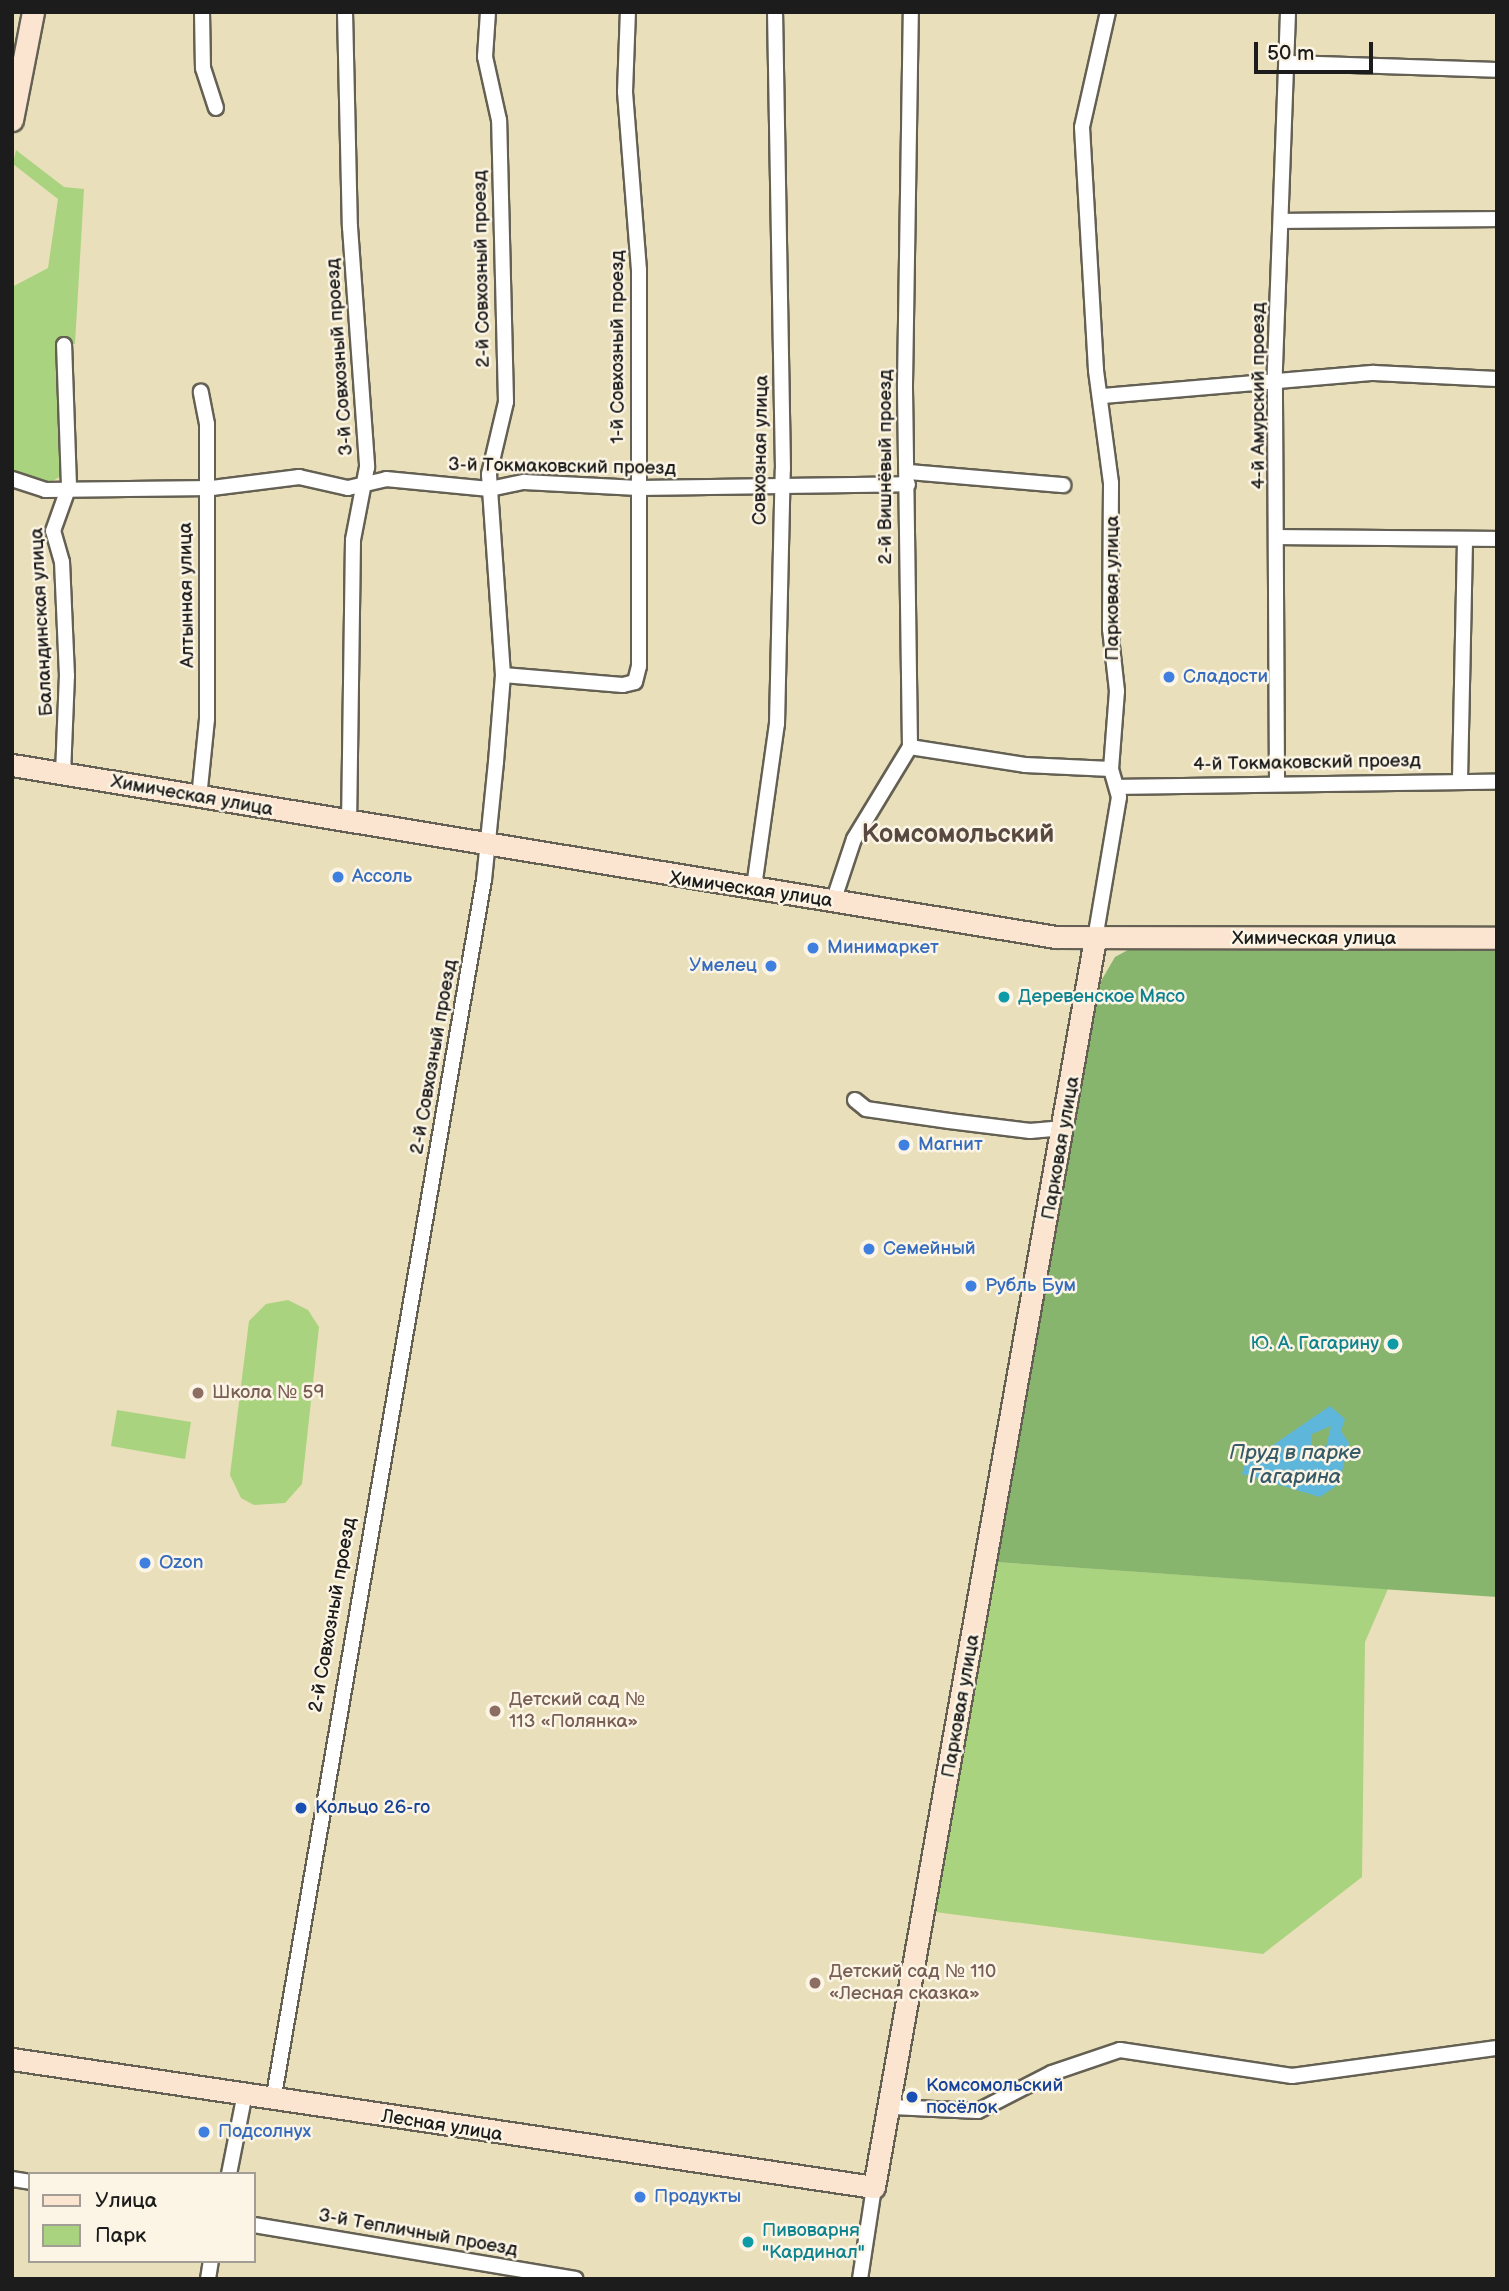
<!DOCTYPE html>
<html>
<head>
<meta charset="utf-8">
<style>
	body { margin:0 }
	#map { position:relative; width:1509px; height:2291px; overflow:hidden; background:#e9dfba; font-family:"Balsamiq Sans",sans-serif }
	div>[style] { position:absolute }
	.green>* { inset:0; background:#aad37f }
	.forest>* { inset:0; background:#87b56e }
	.water>* { inset:0; background:#5fb6db }
	.roads { filter:drop-shadow(2px 0 #646053) drop-shadow(-2px 0 #646053) drop-shadow(0 2px #646053) drop-shadow(0 -2px #646053) }
	.street>* { height:14px; margin:-7px; padding:0 7px; transform-origin:7px; border-radius:7px; background:#fff }
	.secondary>* { height:21px; margin:-10.5px; padding:0 10.5px; transform-origin:10.5px; border-radius:10.5px; background:#fce5d0 }
	.dots>* { width:19px; height:19px; translate:-50% -50%; box-sizing:border-box; border:4px solid #fcf5e5; border-radius:50% }
	span { translate:-50% -50%; white-space:nowrap; text-align:center; line-height:1.15; -webkit-text-stroke:5px #fcf5e5; paint-order:stroke }
	.street-label { font-size:19px; color:#1c1c1c }
	.shop-label { font-size:19px; color:#366cbe }
	.left { translate:0 -50%; text-align:left }
	.right { translate:-100% -50%; text-align:right }
	.culture-label { font-size:19px; color:#0d838f }
	.education-label { font-size:19px; color:#785e54 }
	.transit-label { font-size:19px; color:#164399 }
	.water-label { font-size:21px; color:#375a68; font-style:italic }
	.district-label { font-size:26px; color:#594940; font-weight:700 }
	.frame { position:absolute; inset:0; border:14px solid #1c1c1c; pointer-events:none }
	.legend { position:absolute; left:28px; top:2172px; width:228px; height:91px; box-sizing:border-box; background:#fcf5e5; border:2px solid #a29e95; margin:0; padding:9px 12px; list-style:none; font-size:21px; color:#1c1c1c }
	.legend li { display:flex; align-items:center; gap:14px; height:35px }
	.legend b { width:35px; border:2px solid #a29e95 }
	.scale { position:absolute; left:1254px; top:42px; width:119px; height:32px; box-sizing:border-box; border:4px solid #1c1c1c; border-top:0; padding-left:9px; font-size:21px; line-height:24px; white-space:nowrap; color:#1c1c1c; -webkit-text-stroke:5px #fcf5e5; paint-order:stroke }
</style>
</head>
<body>
<div id="map">
	<div class="green">
		<i style="clip-path:polygon(16px 150px,64px 187px,84px 189px,75px 344px,60px 344px,63px 475px,46px 485px,12px 475px,12px 287px,48px 268px,58px 199px,13px 164px)"></i>
		<i style="clip-path:polygon(288px 1300px,308px 1310px,319px 1327px,302px 1484px,285px 1503px,254px 1505px,241px 1498px,230px 1475px,249px 1321px,266px 1304px)"></i>
		<i style="clip-path:polygon(117px 1410px,191px 1422px,185px 1459px,111px 1446px)"></i>
		<i style="clip-path:polygon(995px 1562px,1388px 1589px,1365px 1642px,1362px 1877px,1263px 1954px,935px 1912px)"></i>
	</div>
	<div class="forest">
		<i style="clip-path:polygon(1128px 950px,1497px 951px,1497px 1597px,995px 1562px,1101px 981px,1115px 957px)"></i>
	</div>
	<div class="water">
		<i style="clip-path:polygon(evenodd,1330px 1406px,1345px 1419px,1341px 1431px,1349px 1443px,1339px 1484px,1320px 1497px,1242px 1474px,1245px 1464px,1330px 1406px,1331px 1426px,1326px 1447px,1312px 1446px,1312px 1434px,1331px 1426px)"></i>
	</div>
	<div class="roads">
		<div class="street">
			<i style="left:202px;top:12px;width:56px;rotate:89deg"></i>
			<i style="left:203px;top:68px;width:42px;rotate:72deg"></i>
			<i style="left:345px;top:12px;width:215px;rotate:88.7deg"></i>
			<i style="left:350px;top:227px;width:241px;rotate:85.9deg"></i>
			<i style="left:367px;top:467px;width:74px;rotate:100.9deg"></i>
			<i style="left:353px;top:540px;width:282px;rotate:90.8deg"></i>
			<i style="left:1289px;top:63px;width:208px;rotate:1.9deg"></i>
			<i style="left:1281px;top:221px;width:216px;rotate:-0.5deg"></i>
			<i style="left:1103px;top:396px;width:272px;rotate:-4.9deg"></i>
			<i style="left:1374px;top:373px;width:123px;rotate:2.8deg"></i>
			<i style="left:910px;top:472px;width:154px;rotate:4.9deg"></i>
			<i style="left:12px;top:479px;width:35px;rotate:18deg"></i>
			<i style="left:45px;top:490px;width:167px;rotate:-0.7deg"></i>
			<i style="left:212px;top:488px;width:88px;rotate:-7.2deg"></i>
			<i style="left:299px;top:477px;width:50px;rotate:12.7deg"></i>
			<i style="left:348px;top:488px;width:39px;rotate:-13deg"></i>
			<i style="left:386px;top:479px;width:104px;rotate:5.5deg"></i>
			<i style="left:490px;top:489px;width:35px;rotate:-12deg"></i>
			<i style="left:524px;top:482px;width:114px;rotate:3deg"></i>
			<i style="left:638px;top:488px;width:270px;rotate:-0.8deg"></i>
			<i style="left:1278px;top:537px;width:219px;rotate:0.5deg"></i>
			<i style="left:503px;top:675px;width:120px;rotate:4.8deg"></i>
			<i style="left:623px;top:685px;width:12px;rotate:-14deg"></i>
			<i style="left:635px;top:682px;width:16px;rotate:-76deg"></i>
			<i style="left:639px;top:666px;width:396px;rotate:-90deg"></i>
			<i style="left:639px;top:270px;width:179px;rotate:-94.5deg"></i>
			<i style="left:625px;top:92px;width:80px;rotate:-87.9deg"></i>
			<i style="left:910px;top:747px;width:116px;rotate:8.9deg"></i>
			<i style="left:1025px;top:765px;width:86px;rotate:2.7deg"></i>
			<i style="left:63px;top:774px;width:98px;rotate:-87.7deg"></i>
			<i style="left:67px;top:676px;width:114px;rotate:-92.5deg"></i>
			<i style="left:62px;top:562px;width:32px;rotate:-106deg"></i>
			<i style="left:53px;top:531px;width:48px;rotate:-70.4deg"></i>
			<i style="left:69px;top:486px;width:141px;rotate:-92deg"></i>
			<i style="left:1460px;top:780px;width:239px;rotate:-88.8deg"></i>
			<i style="left:1277px;top:781px;width:414px;rotate:-90.3deg"></i>
			<i style="left:1275px;top:367px;width:355px;rotate:-87.9deg"></i>
			<i style="left:1118px;top:787px;width:379px;rotate:-0.8deg"></i>
			<i style="left:199px;top:798px;width:79px;rotate:-84.2deg"></i>
			<i style="left:207px;top:719px;width:295px;rotate:-90deg"></i>
			<i style="left:207px;top:424px;width:33px;rotate:-101deg"></i>
			<i style="left:754px;top:887px;width:165px;rotate:-82deg"></i>
			<i style="left:777px;top:724px;width:255px;rotate:-88.7deg"></i>
			<i style="left:783px;top:469px;width:457px;rotate:-91deg"></i>
			<i style="left:833px;top:902px;width:66px;rotate:-71.6deg"></i>
			<i style="left:854px;top:839px;width:108px;rotate:-58.7deg"></i>
			<i style="left:910px;top:747px;width:363px;rotate:-90.8deg"></i>
			<i style="left:905px;top:384px;width:372px;rotate:-89.1deg"></i>
			<i style="left:1095px;top:939px;width:144px;rotate:-80.4deg"></i>
			<i style="left:1119px;top:797px;width:29px;rotate:-106deg"></i>
			<i style="left:1111px;top:769px;width:78px;rotate:-85.6deg"></i>
			<i style="left:1117px;top:691px;width:62px;rotate:-96.4deg"></i>
			<i style="left:1110px;top:629px;width:146px;rotate:-89.6deg"></i>
			<i style="left:1111px;top:483px;width:114px;rotate:-97.6deg"></i>
			<i style="left:1096px;top:370px;width:243px;rotate:-93.3deg"></i>
			<i style="left:1082px;top:127px;width:118px;rotate:-77.3deg"></i>
			<i style="left:855px;top:1100px;width:14px;rotate:39deg"></i>
			<i style="left:866px;top:1109px;width:84px;rotate:8.2deg"></i>
			<i style="left:949px;top:1121px;width:82px;rotate:7deg"></i>
			<i style="left:1030px;top:1131px;width:34px;rotate:-5deg"></i>
			<i style="left:273px;top:2101px;width:1239px;rotate:-80.2deg"></i>
			<i style="left:484px;top:880px;width:119px;rotate:-84.2deg"></i>
			<i style="left:496px;top:762px;width:87px;rotate:-85.4deg"></i>
			<i style="left:503px;top:675px;width:201px;rotate:-94deg"></i>
			<i style="left:489px;top:474px;width:74px;rotate:-76.7deg"></i>
			<i style="left:506px;top:402px;width:282px;rotate:-91.4deg"></i>
			<i style="left:499px;top:120px;width:65px;rotate:-102.5deg"></i>
			<i style="left:485px;top:57px;width:45px;rotate:-86.2deg"></i>
			<i style="left:892px;top:2107px;width:86px;rotate:2.7deg"></i>
			<i style="left:978px;top:2111px;width:83px;rotate:-27.2deg"></i>
			<i style="left:1052px;top:2073px;width:72px;rotate:-18.7deg"></i>
			<i style="left:1120px;top:2050px;width:174px;rotate:8.6deg"></i>
			<i style="left:1292px;top:2076px;width:207px;rotate:-7.8deg"></i>
			<i style="left:229px;top:2174px;width:77px;rotate:-78.8deg"></i>
			<i style="left:12px;top:2179px;width:18px;rotate:9deg"></i>
			<i style="left:254px;top:2225px;width:326px;rotate:9.5deg"></i>
			<i style="left:208px;top:2279px;width:18px;rotate:-81deg"></i>
			<i style="left:860px;top:2279px;width:93px;rotate:-81.3deg"></i>
		</div>
		<div class="secondary">
			<i style="left:12px;top:120px;width:110px;rotate:-79deg"></i>
			<i style="left:12px;top:765px;width:1058px;rotate:9.36deg"></i>
			<i style="left:1056px;top:937px;width:441px;rotate:0.1deg"></i>
			<i style="left:12px;top:2059px;width:871px;rotate:8.45deg"></i>
			<i style="left:874px;top:2187px;width:1267px;rotate:-79.96deg"></i>
		</div>
	</div>
	<div class="dots">
		<i style="left:1169px;top:677px;background:#3f7fe0"></i>
		<i style="left:338px;top:877px;background:#3f7fe0"></i>
		<i style="left:813px;top:948px;background:#3f7fe0"></i>
		<i style="left:771px;top:966px;background:#3f7fe0"></i>
		<i style="left:1004px;top:997px;background:#0f9aa8"></i>
		<i style="left:904px;top:1145px;background:#3f7fe0"></i>
		<i style="left:869px;top:1249px;background:#3f7fe0"></i>
		<i style="left:971px;top:1286px;background:#3f7fe0"></i>
		<i style="left:1393px;top:1344px;background:#0f9aa8"></i>
		<i style="left:198px;top:1393px;background:#8d6e63"></i>
		<i style="left:145px;top:1563px;background:#3f7fe0"></i>
		<i style="left:495px;top:1711px;background:#8d6e63"></i>
		<i style="left:301px;top:1808px;background:#1a4fb4"></i>
		<i style="left:815px;top:1983px;background:#8d6e63"></i>
		<i style="left:912px;top:2097px;background:#1a4fb4"></i>
		<i style="left:204px;top:2132px;background:#3f7fe0"></i>
		<i style="left:640px;top:2197px;background:#3f7fe0"></i>
		<i style="left:748px;top:2242px;background:#0f9aa8"></i>
	</div>
	<div class="street-label">
		<span style="left:482px;top:269px;rotate:-91deg">2-й Совхозный проезд</span>
		<span style="left:618px;top:347px;rotate:-90deg">1-й Совхозный проезд</span>
		<span style="left:340px;top:357px;rotate:-94deg">3-й Совхозный проезд</span>
		<span style="left:1259px;top:396px;rotate:-90deg">4-й Амурский проезд</span>
		<span style="left:761px;top:450px;rotate:-89deg">Совхозная улица</span>
		<span style="left:562px;top:467px;rotate:1deg">3-й Токмаковский проезд</span>
		<span style="left:886px;top:467px;rotate:-90deg">2-й Вишнёвый проезд</span>
		<span style="left:1113px;top:588px;rotate:-90deg">Парковая улица</span>
		<span style="left:187px;top:595px;rotate:-91deg">Алтынная улица</span>
		<span style="left:42px;top:622px;rotate:-93deg">Баландинская улица</span>
		<span style="left:1307px;top:763px;rotate:-1deg">4-й Токмаковский проезд</span>
		<span style="left:192px;top:796px;rotate:10deg">Химическая улица</span>
		<span style="left:751px;top:890px;rotate:8deg">Химическая улица</span>
		<span style="left:1314px;top:939px">Химическая улица</span>
		<span style="left:434px;top:1057px;rotate:-80deg">2-й Совхозный проезд</span>
		<span style="left:1061px;top:1148px;rotate:-80deg">Парковая улица</span>
		<span style="left:333px;top:1615px;rotate:-80deg">2-й Совхозный проезд</span>
		<span style="left:961px;top:1706px;rotate:-80deg">Парковая улица</span>
		<span style="left:442px;top:2126px;rotate:9deg">Лесная улица</span>
		<span style="left:418px;top:2233px;rotate:10deg">3-й Тепличный проезд</span>
	</div>
	<div class="shop-label">
		<span class="left" style="left:1183px;top:677px">Сладости</span>
		<span class="left" style="left:352px;top:877px">Ассоль</span>
		<span class="left" style="left:827px;top:948px">Минимаркет</span>
		<span class="right" style="left:757px;top:966px">Умелец</span>
		<span class="left" style="left:918px;top:1145px">Магнит</span>
		<span class="left" style="left:883px;top:1249px">Семейный</span>
		<span class="left" style="left:985px;top:1286px">Рубль Бум</span>
		<span class="left" style="left:159px;top:1563px">Ozon</span>
		<span class="left" style="left:218px;top:2132px">Подсолнух</span>
		<span class="left" style="left:654px;top:2197px">Продукты</span>
	</div>
	<div class="culture-label">
		<span class="left" style="left:1018px;top:997px">Деревенское Мясо</span>
		<span class="right" style="left:1379px;top:1344px">Ю. А. Гагарину</span>
		<span class="left" style="left:762px;top:2242px">Пивоварня<br>"Кардинал"</span>
	</div>
	<div class="education-label">
		<span class="left" style="left:212px;top:1393px">Школа № 59</span>
		<span class="left" style="left:509px;top:1711px">Детский сад №<br>113 «Полянка»</span>
		<span class="left" style="left:829px;top:1983px">Детский сад № 110<br>«Лесная сказка»</span>
	</div>
	<div class="transit-label">
		<span class="left" style="left:315px;top:1808px">Кольцо 26-го</span>
		<span class="left" style="left:926px;top:2097px">Комсомольский<br>посёлок</span>
	</div>
	<div class="water-label">
		<span style="left:1295px;top:1465px">Пруд в парке<br>Гагарина</span>
	</div>
	<div class="district-label">
		<span style="left:958px;top:835px">Комсомольский</span>
	</div>
	<div class="frame"></div>
	<ul class="legend">
	<li><b style="height:9px;background:#fce5d0"></b>Улица</li>
	<li><b style="height:19px;background:#aad37f"></b>Парк</li>
	</ul>
	<div class="scale">50 m</div>
</div>
</body>
</html>
